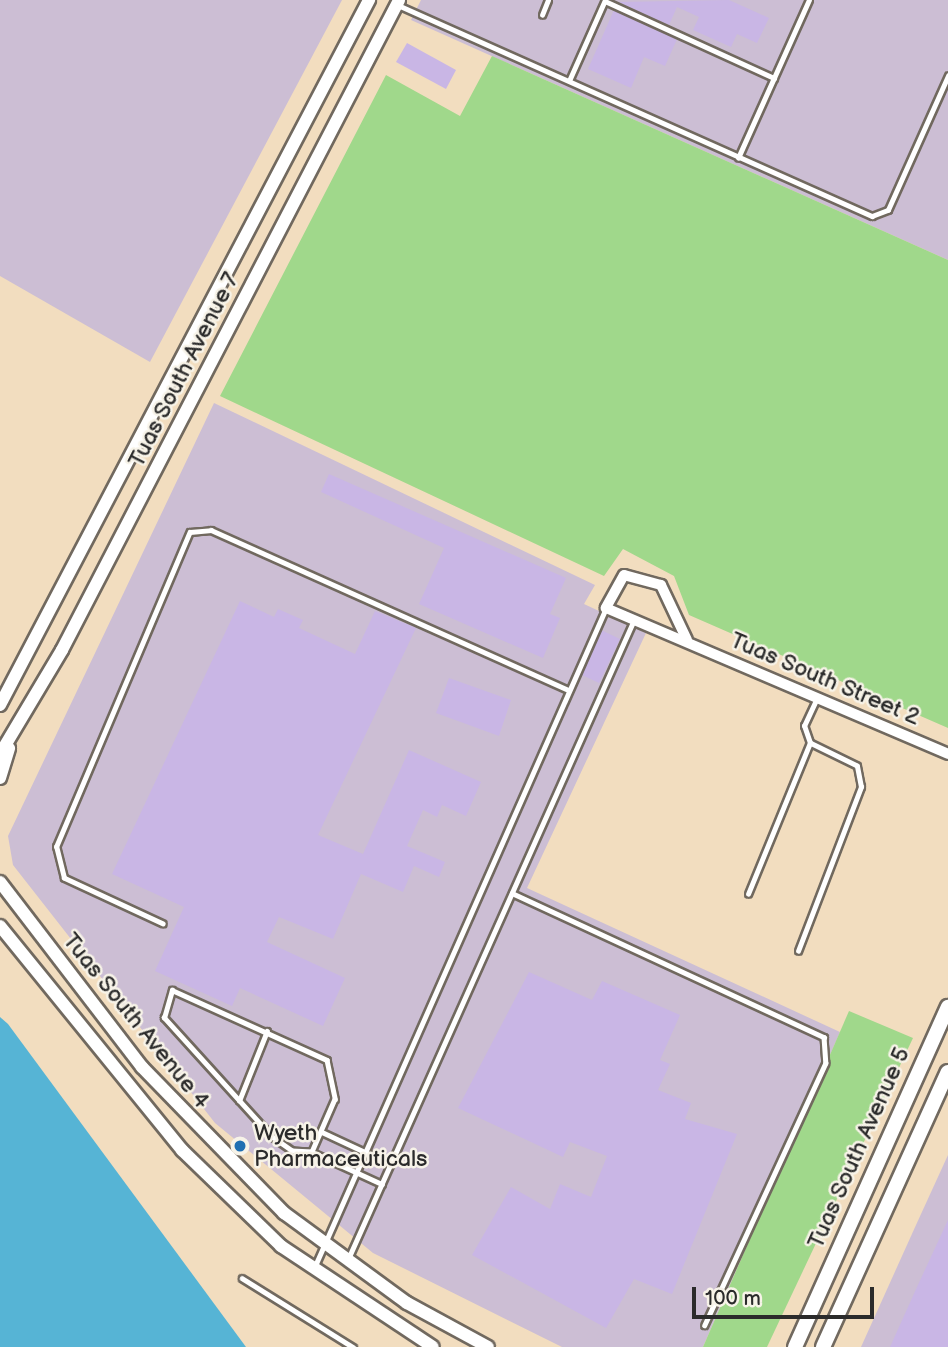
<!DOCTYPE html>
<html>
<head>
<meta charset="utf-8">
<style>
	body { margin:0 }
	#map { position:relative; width:948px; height:1347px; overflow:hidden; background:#f2ddbf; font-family:"Balsamiq Sans",sans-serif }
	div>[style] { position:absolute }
	.industrial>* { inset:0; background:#ccbed4 }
	.green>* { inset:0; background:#a0d88b }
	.water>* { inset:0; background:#56b4d5 }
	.building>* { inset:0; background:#c9b6e5 }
	.roads { filter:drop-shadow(2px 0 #71695f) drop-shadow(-2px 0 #71695f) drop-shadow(0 2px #71695f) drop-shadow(0 -2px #71695f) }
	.service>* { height:4.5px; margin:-2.25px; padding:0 2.25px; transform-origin:2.25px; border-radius:2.25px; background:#fff }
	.minor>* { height:10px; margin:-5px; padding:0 5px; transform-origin:5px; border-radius:5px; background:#fff }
	.tertiary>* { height:12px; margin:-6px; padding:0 6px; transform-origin:6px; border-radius:6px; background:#fff }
	.secondary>* { height:14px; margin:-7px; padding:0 7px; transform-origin:7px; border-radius:7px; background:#fff }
	.dots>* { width:19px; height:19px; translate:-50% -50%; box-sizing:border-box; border:4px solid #f7f3e8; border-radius:50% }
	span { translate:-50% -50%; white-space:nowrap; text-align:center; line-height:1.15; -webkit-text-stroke:5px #f7f3e8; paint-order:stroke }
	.street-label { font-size:23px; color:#2b2b2b }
	.poi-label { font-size:23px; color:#2b2b2b }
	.left { translate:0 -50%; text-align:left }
	.scale { position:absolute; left:692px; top:1287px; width:182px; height:32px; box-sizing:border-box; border:4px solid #2b2b2b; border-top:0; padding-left:9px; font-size:21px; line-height:24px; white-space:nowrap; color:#2b2b2b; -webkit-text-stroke:5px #f7f3e8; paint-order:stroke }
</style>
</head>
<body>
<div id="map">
	<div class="industrial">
		<i style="clip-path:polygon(0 0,342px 0,150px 362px,0 276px)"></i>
		<i style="clip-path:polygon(421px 0,948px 0,948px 260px,411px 20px)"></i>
		<i style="clip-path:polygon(214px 403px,595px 585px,584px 604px,646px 633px,527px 888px,840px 1032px,703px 1347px,562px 1347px,373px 1253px,215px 1123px,13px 865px,8px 836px)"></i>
		<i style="clip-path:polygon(948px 1155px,948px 1347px,861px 1347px,916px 1225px)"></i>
	</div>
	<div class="green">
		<i style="clip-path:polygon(492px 56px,948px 260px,948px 728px,689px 615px,674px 576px,623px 549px,604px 576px,220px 396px,386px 75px,460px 116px)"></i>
		<i style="clip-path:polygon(849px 1011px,913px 1038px,767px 1347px,703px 1347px)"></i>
	</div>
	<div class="water">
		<i style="clip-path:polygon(0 1017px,8px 1024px,246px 1347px,0 1347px)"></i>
	</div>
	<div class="building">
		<i style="clip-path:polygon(729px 0,769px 18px,757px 43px,737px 34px,731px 47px,693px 30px,699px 17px,677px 7px,669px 25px,618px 2px)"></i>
		<i style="clip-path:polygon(614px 10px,677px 39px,665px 66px,644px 57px,631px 88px,588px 69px)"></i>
		<i style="clip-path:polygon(407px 43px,456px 70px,446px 89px,396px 62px)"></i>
		<i style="clip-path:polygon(329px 474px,566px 578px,550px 614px,560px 618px,543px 658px,419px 604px,444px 548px,321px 492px)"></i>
		<i style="clip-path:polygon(240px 601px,274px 617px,278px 609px,303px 620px,299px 628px,355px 654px,375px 611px,416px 628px,318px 835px,363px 854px,409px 750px,481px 782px,466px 816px,442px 805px,437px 817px,423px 810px,407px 846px,445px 862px,439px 877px,414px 866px,403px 892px,361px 874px,333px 939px,279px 917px,267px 942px,345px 978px,323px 1026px,240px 988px,232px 1006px,155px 971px,184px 907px,112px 874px)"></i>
		<i style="clip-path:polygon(601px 630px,620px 639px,599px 683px,582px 675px)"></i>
		<i style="clip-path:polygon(449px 678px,511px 700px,499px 736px,436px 713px)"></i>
		<i style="clip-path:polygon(529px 972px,592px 1000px,602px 981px,680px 1015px,660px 1060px,670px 1064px,658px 1090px,691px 1103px,685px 1119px,737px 1134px,672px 1294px,634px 1279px,606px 1328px,472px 1255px,511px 1187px,550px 1209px,560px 1184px,591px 1197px,607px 1156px,570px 1142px,563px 1157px,458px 1108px)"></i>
		<i style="clip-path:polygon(948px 1220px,948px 1347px,890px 1347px,917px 1287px)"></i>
	</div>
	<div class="roads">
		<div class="service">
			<i style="left:605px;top:1px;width:186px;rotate:24.5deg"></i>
			<i style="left:398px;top:5px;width:519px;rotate:24deg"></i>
			<i style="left:872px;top:216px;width:17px;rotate:-21deg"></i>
			<i style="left:888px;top:210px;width:147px;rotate:-65.9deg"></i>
			<i style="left:542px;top:15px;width:16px;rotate:-68deg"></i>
			<i style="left:569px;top:81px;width:89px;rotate:-66deg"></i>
			<i style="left:738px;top:158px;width:173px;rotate:-65.8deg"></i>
			<i style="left:512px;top:893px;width:344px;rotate:24.8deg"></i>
			<i style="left:824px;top:1037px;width:26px;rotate:86deg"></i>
			<i style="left:826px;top:1063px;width:289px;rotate:114.8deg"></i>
			<i style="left:748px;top:894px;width:163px;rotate:-67.7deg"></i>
			<i style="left:163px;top:924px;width:109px;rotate:-155.1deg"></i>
			<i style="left:64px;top:878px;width:32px;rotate:-104deg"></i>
			<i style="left:56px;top:847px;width:342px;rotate:-67deg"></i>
			<i style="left:190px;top:532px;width:21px;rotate:-5deg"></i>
			<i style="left:211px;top:530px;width:392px;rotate:24.1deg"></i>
			<i style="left:798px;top:951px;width:176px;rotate:-69deg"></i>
			<i style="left:861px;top:787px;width:21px;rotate:-101deg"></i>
			<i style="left:857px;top:766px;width:52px;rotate:-153.9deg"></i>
			<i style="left:810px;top:743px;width:18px;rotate:-109deg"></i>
			<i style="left:804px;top:726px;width:31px;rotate:-65deg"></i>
			<i style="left:172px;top:990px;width:170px;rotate:24.3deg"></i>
			<i style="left:327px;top:1060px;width:40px;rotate:78deg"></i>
			<i style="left:335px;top:1099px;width:58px;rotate:113.5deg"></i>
			<i style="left:312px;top:1152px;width:20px;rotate:-177deg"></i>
			<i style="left:292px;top:1151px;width:24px;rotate:-145deg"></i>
			<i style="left:272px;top:1137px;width:161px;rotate:-132.2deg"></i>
			<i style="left:164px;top:1018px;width:29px;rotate:-74deg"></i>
			<i style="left:239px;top:1101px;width:75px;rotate:-68.2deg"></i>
			<i style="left:322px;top:1132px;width:76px;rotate:24.9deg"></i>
			<i style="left:312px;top:1152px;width:77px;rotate:24.6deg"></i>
			<i style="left:349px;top:1257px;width:696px;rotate:-65.9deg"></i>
			<i style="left:315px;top:1266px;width:719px;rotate:-66.14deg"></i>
			<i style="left:242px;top:1278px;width:131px;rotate:31.9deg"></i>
		</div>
		<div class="minor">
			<i style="left:687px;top:640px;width:61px;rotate:-115.3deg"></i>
			<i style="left:661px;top:585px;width:38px;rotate:-165deg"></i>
			<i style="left:624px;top:575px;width:38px;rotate:119deg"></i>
			<i style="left:606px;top:608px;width:372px;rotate:23.1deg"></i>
		</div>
		<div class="tertiary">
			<i style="left:0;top:705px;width:796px;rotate:-62.37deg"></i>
			<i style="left:0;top:754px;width:121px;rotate:-59.2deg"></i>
			<i style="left:62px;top:650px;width:732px;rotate:-62.59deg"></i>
			<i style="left:0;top:778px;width:31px;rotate:-73deg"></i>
			<i style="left:0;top:882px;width:233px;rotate:52.5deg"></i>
			<i style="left:142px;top:1067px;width:204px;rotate:45.8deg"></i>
			<i style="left:284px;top:1213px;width:152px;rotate:36.2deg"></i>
			<i style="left:407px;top:1303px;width:92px;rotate:28.5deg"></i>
			<i style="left:0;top:926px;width:289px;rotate:50.9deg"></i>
			<i style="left:182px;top:1150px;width:138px;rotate:44.1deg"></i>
			<i style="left:281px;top:1246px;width:182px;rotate:33.6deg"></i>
		</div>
		<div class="secondary">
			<i style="left:795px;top:1347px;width:373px;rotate:-65.8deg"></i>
			<i style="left:823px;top:1347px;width:302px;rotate:-65.6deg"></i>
		</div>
	</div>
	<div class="dots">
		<i style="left:240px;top:1146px;background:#1f6fb2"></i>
	</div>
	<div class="street-label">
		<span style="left:184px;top:370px;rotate:-63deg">Tuas South Avenue 7</span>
		<span style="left:825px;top:679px;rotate:23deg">Tuas South Street 2</span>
		<span style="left:136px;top:1021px;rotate:51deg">Tuas South Avenue 4</span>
		<span style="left:859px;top:1148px;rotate:-66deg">Tuas South Avenue 5</span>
	</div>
	<div class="poi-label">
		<span class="left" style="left:254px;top:1146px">Wyeth<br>Pharmaceuticals</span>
	</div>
	<div class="scale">100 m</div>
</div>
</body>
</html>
